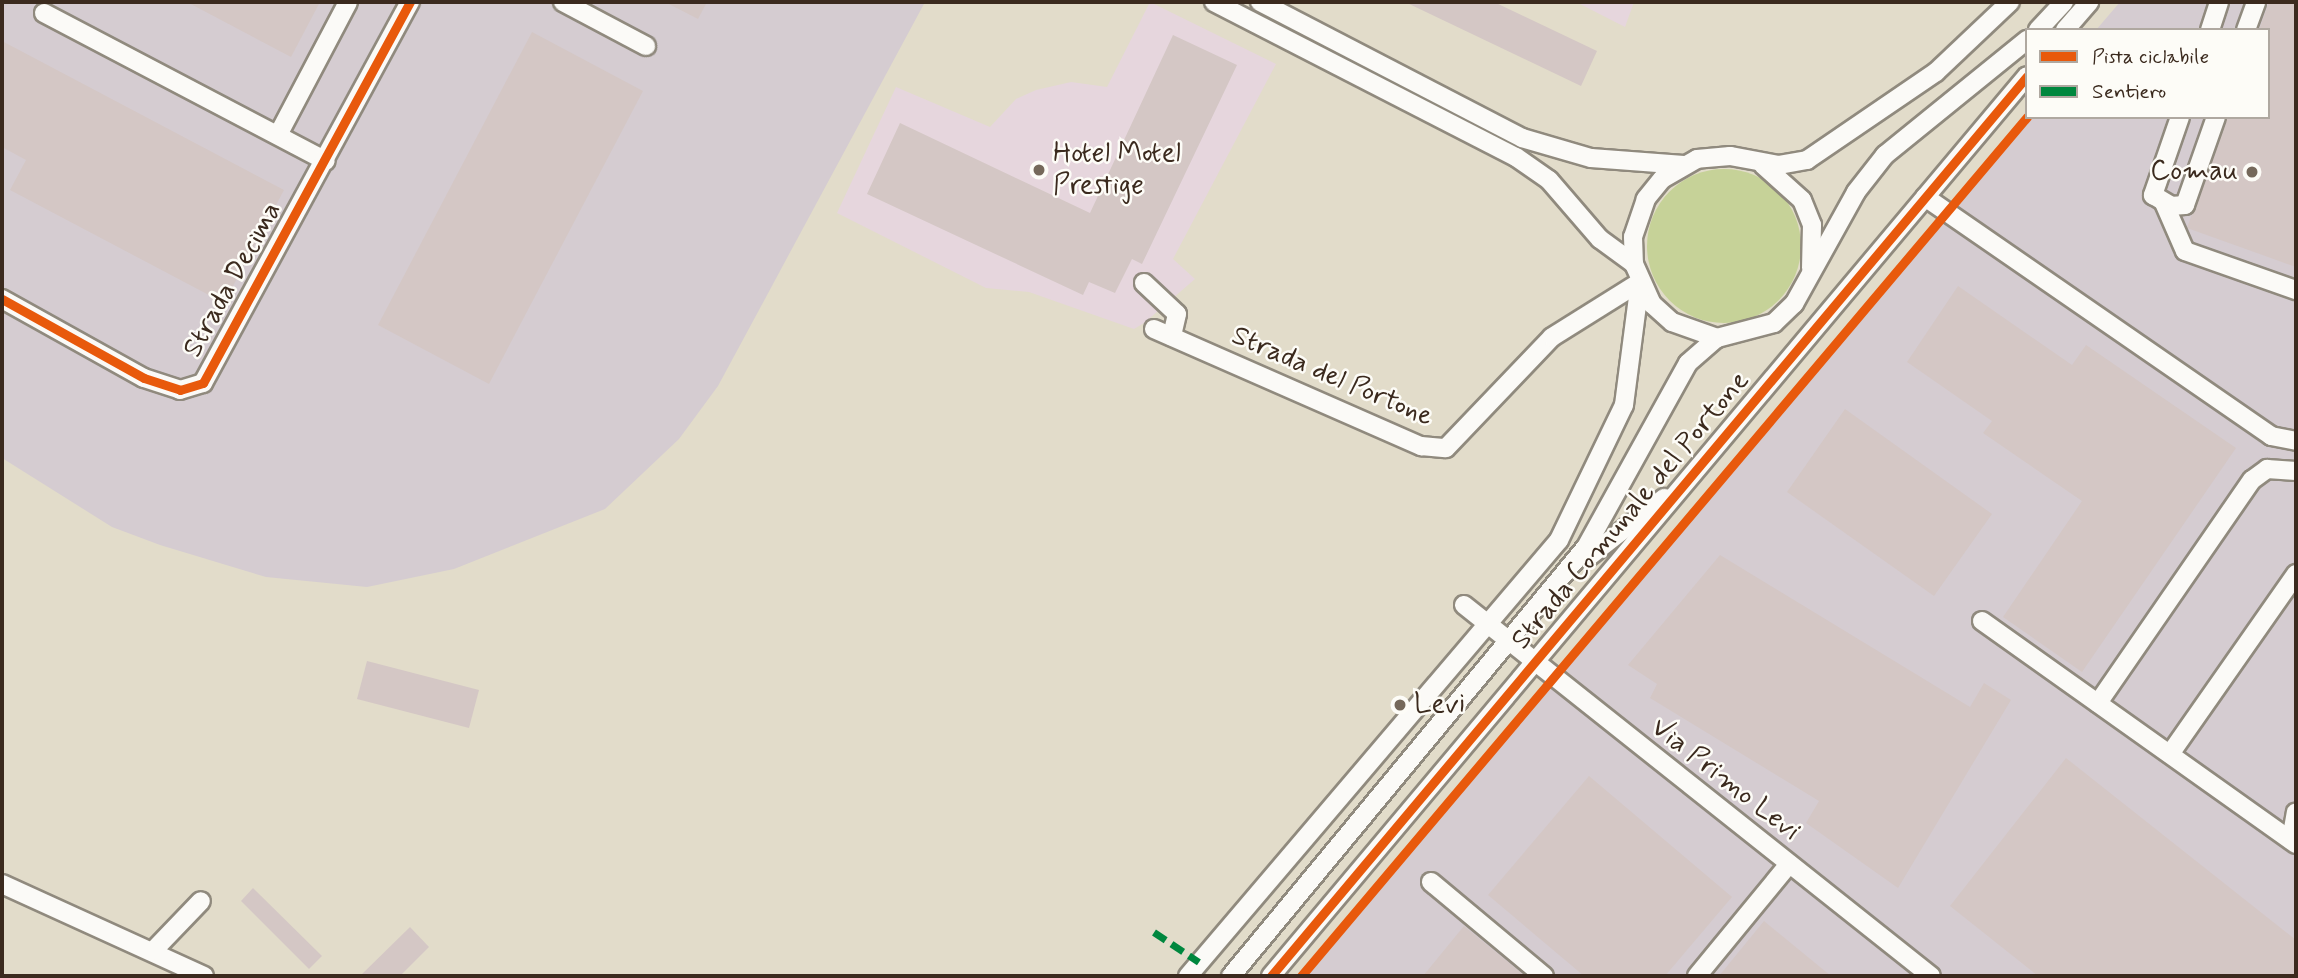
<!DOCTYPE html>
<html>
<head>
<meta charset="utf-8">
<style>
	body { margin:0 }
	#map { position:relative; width:2298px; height:978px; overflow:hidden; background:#e2dcca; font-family:Mynerve,sans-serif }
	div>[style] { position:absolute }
	.built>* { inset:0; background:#e6d6dd }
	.industrial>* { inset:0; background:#d5ccd1 }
	.green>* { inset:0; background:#c6d298 }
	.round { border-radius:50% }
	.building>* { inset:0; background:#d4c7c5 }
	.roads { filter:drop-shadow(2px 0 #908a7e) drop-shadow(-2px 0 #908a7e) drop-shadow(0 2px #908a7e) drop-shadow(0 -2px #908a7e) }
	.minor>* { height:18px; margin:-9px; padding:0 9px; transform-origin:9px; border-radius:9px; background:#fbfaf7 }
	.quiet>* { height:7px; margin-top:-3.5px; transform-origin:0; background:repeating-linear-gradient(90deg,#00873e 0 14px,transparent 0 21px) }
	.cycleway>* { height:9px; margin:-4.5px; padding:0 4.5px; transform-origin:4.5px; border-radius:4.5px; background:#e8590c }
	.dots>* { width:19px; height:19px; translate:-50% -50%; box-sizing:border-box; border:4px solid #fdfcf7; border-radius:50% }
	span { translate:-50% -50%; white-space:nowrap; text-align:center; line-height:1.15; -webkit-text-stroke:5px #fdfcf7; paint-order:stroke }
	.poi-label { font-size:28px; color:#3b2a1e }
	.left { translate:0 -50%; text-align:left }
	.right { translate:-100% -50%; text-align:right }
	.street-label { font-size:28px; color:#3b2a1e }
	.frame { position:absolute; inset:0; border:4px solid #3b2a1e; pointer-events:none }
	.legend { position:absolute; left:2025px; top:28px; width:245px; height:91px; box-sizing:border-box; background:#fdfcf7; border:2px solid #afa8a0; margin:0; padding:9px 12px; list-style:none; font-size:21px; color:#3b2a1e }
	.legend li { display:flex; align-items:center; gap:14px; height:35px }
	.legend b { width:35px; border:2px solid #afa8a0 }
</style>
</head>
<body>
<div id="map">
	<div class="built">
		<i style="clip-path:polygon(1150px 2px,1276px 64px,1173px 259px,1195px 279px,1144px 323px,1134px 329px,1029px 292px,986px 288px,837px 213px,896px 87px,990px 127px,1016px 99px,1036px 90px,1071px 82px,1107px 87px)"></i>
		<i style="clip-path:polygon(1576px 2px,1634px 2px,1625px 27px)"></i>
	</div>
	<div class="industrial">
		<i style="clip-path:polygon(2px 2px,925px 2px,718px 386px,679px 439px,605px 509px,454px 569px,367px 587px,266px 577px,160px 545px,112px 527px,2px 458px)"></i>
		<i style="clip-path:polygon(2120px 2px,2296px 2px,2296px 976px,1300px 976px,2027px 112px,2268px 117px,2268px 30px,2096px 30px)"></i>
	</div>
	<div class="green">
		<i class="round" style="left:1647px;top:169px;width:154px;height:154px"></i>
	</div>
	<div class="building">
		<i style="clip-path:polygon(187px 2px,320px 2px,291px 57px)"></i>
		<i style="clip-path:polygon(665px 2px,707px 2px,698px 19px)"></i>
		<i style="clip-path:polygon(1405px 2px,1494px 2px,1597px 51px,1581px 86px)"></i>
		<i style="clip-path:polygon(2269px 2px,2296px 2px,2296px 267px,2187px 228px,2227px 117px,2268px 117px,2268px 30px,2259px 30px)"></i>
		<i style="clip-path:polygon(532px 32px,643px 91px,489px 384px,378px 325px)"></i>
		<i style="clip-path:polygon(1173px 35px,1237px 65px,1142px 264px,1132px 259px,1115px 293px,1089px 282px,1083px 295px,867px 194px,900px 123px,1090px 213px)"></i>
		<i style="clip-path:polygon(2px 41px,284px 190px,224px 303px,10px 190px,26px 160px,2px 147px)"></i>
		<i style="clip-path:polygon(1958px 286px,2072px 365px,2086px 345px,2236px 448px,2082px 672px,2003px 617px,2082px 501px,1983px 433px,1992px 421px,1907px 362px)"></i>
		<i style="clip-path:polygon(1845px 409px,1992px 514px,1934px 596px,1787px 492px)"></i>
		<i style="clip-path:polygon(1720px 555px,1970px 707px,1984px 683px,2011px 700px,1898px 888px,1806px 823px,1819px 801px,1650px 698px,1657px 684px,1628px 665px)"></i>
		<i style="clip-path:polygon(367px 661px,479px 690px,469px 728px,357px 699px)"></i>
		<i style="clip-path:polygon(2066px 758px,2296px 940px,2296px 976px,2038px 976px,1950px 906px)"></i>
		<i style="clip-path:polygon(1589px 776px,1732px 897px,1665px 976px,1584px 976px,1488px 895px)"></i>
		<i style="clip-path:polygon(253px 888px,322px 956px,309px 969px,241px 901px)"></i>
		<i style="clip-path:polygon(1764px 921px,1831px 976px,1719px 976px)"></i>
		<i style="clip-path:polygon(1464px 926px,1525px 976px,1423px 976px)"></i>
		<i style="clip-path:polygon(410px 927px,429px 947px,400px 976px,360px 976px)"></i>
	</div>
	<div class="roads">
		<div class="minor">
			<i style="left:563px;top:2px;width:94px;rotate:27.9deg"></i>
			<i style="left:1214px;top:2px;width:339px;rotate:27.2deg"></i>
			<i style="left:1516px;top:157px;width:40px;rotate:34.9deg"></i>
			<i style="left:1549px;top:180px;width:78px;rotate:49.2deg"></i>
			<i style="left:1600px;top:239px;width:42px;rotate:36.3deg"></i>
			<i style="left:1260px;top:2px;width:295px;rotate:27.4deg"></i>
			<i style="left:1522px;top:138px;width:72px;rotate:16.2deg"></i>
			<i style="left:1591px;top:158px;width:93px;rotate:4.3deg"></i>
			<i style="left:2010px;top:2px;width:102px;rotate:136.6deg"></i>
			<i style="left:1936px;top:72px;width:156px;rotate:145.7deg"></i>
			<i style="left:1807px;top:160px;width:28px;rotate:170deg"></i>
			<i style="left:1779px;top:165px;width:50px;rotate:-169.6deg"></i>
			<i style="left:1730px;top:156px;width:33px;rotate:175deg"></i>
			<i style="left:1697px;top:159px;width:40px;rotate:150.3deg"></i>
			<i style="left:1662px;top:179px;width:26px;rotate:129deg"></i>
			<i style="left:1646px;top:199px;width:40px;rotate:108.9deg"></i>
			<i style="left:1633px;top:237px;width:27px;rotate:88deg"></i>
			<i style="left:1634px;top:264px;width:44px;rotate:65.8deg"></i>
			<i style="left:1652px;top:304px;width:27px;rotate:42deg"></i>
			<i style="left:1672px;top:322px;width:48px;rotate:19.6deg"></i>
			<i style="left:1717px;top:338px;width:59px;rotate:-14.7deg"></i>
			<i style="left:1774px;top:323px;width:28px;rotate:-44deg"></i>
			<i style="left:1794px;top:304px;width:128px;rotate:-61deg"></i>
			<i style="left:1856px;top:192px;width:47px;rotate:-51.9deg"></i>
			<i style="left:1885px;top:155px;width:183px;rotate:-39deg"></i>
			<i style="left:44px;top:13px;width:318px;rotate:27.7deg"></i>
			<i style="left:2038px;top:30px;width:38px;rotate:-47deg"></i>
			<i style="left:2065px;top:30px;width:37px;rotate:-49deg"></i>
			<i style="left:2210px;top:30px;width:29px;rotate:-72deg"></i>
			<i style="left:2246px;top:30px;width:30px;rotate:-70deg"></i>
			<i style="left:2180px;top:117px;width:83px;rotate:109.1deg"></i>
			<i style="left:2153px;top:195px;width:21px;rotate:31deg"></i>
			<i style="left:2171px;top:206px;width:14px;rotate:-4deg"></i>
			<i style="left:2185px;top:205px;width:93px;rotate:-70.6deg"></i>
			<i style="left:278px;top:135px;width:150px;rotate:-62.2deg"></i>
			<i style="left:1763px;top:165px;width:52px;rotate:41.9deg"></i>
			<i style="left:1802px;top:200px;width:27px;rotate:68deg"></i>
			<i style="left:1812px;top:225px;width:43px;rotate:91.3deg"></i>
			<i style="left:1925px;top:197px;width:421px;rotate:34.6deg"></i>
			<i style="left:2271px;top:436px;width:25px;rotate:11deg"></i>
			<i style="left:2164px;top:203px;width:52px;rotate:66.4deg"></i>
			<i style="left:2185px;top:251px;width:118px;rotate:19.4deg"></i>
			<i style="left:1144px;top:283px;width:45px;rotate:43.2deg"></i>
			<i style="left:1177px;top:314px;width:23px;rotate:103deg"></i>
			<i style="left:2px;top:299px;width:162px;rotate:29.1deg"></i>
			<i style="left:144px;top:378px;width:38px;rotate:18deg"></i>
			<i style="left:180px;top:390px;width:24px;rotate:-17deg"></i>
			<i style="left:203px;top:383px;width:434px;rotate:-61.5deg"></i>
			<i style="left:1154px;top:329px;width:292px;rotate:23.7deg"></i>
			<i style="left:1421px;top:446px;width:25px;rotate:5deg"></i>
			<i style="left:1446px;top:448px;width:153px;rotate:-46.3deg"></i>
			<i style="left:1552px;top:337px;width:104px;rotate:-32deg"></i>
			<i style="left:1587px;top:558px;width:98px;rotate:-37.9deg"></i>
			<i style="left:1464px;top:605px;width:596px;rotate:38.46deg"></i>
			<i style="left:1982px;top:621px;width:385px;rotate:35.4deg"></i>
			<i style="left:2098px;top:703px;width:271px;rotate:-55.4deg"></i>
			<i style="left:2252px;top:480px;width:19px;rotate:-36deg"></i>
			<i style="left:2267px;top:469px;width:29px;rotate:4deg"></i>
			<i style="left:2170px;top:754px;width:220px;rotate:-55deg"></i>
			<i style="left:2291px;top:840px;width:28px;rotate:-80deg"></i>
			<i style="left:1431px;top:882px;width:147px;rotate:39.8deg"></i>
			<i style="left:2px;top:884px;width:222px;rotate:24.5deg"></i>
			<i style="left:153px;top:951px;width:69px;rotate:-46.2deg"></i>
			<i style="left:1188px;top:976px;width:572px;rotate:-49.6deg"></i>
			<i style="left:1559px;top:540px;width:150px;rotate:-64.3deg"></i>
			<i style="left:1624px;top:405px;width:124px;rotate:-82.6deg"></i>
			<i style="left:1231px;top:976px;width:557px;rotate:-50.39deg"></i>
			<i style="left:1586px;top:547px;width:210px;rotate:-61deg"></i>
			<i style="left:1688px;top:363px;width:38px;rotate:-41deg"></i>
			<i style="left:1271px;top:976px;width:1175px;rotate:-49.97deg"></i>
			<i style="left:1697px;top:976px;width:145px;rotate:-50.6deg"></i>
		</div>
	</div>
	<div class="quiet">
		<i style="left:1154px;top:932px;width:54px;rotate:33.7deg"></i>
	</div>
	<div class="cycleway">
		<i style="left:2px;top:299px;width:162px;rotate:29.1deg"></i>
		<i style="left:144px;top:378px;width:38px;rotate:18deg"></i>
		<i style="left:180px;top:390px;width:24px;rotate:-17deg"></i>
		<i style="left:203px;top:383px;width:434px;rotate:-61.5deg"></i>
		<i style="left:1271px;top:976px;width:1175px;rotate:-49.97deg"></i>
		<i style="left:1301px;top:976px;width:1125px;rotate:-49.8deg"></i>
	</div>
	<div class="dots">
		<i style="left:1039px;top:170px;background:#75685a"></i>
		<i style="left:2252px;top:172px;background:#75685a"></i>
		<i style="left:1400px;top:705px;background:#75685a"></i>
	</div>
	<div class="poi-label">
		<span class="left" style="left:1053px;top:170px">Hotel Motel<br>Prestige</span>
		<span class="right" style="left:2238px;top:172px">Comau</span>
		<span class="left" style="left:1414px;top:705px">Levi</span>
	</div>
	<div class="street-label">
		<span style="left:233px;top:280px;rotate:-61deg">Strada Decima</span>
		<span style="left:1332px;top:377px;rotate:23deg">Strada del Portone</span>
		<span style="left:1631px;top:511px;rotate:-50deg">Strada Comunale del Portone</span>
		<span style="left:1725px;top:780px;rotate:38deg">Via Primo Levi</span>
	</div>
	<div class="frame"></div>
	<ul class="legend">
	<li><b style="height:9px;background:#e8590c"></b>Pista ciclabile</li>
	<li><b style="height:9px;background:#00873e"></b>Sentiero</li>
	</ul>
</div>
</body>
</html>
